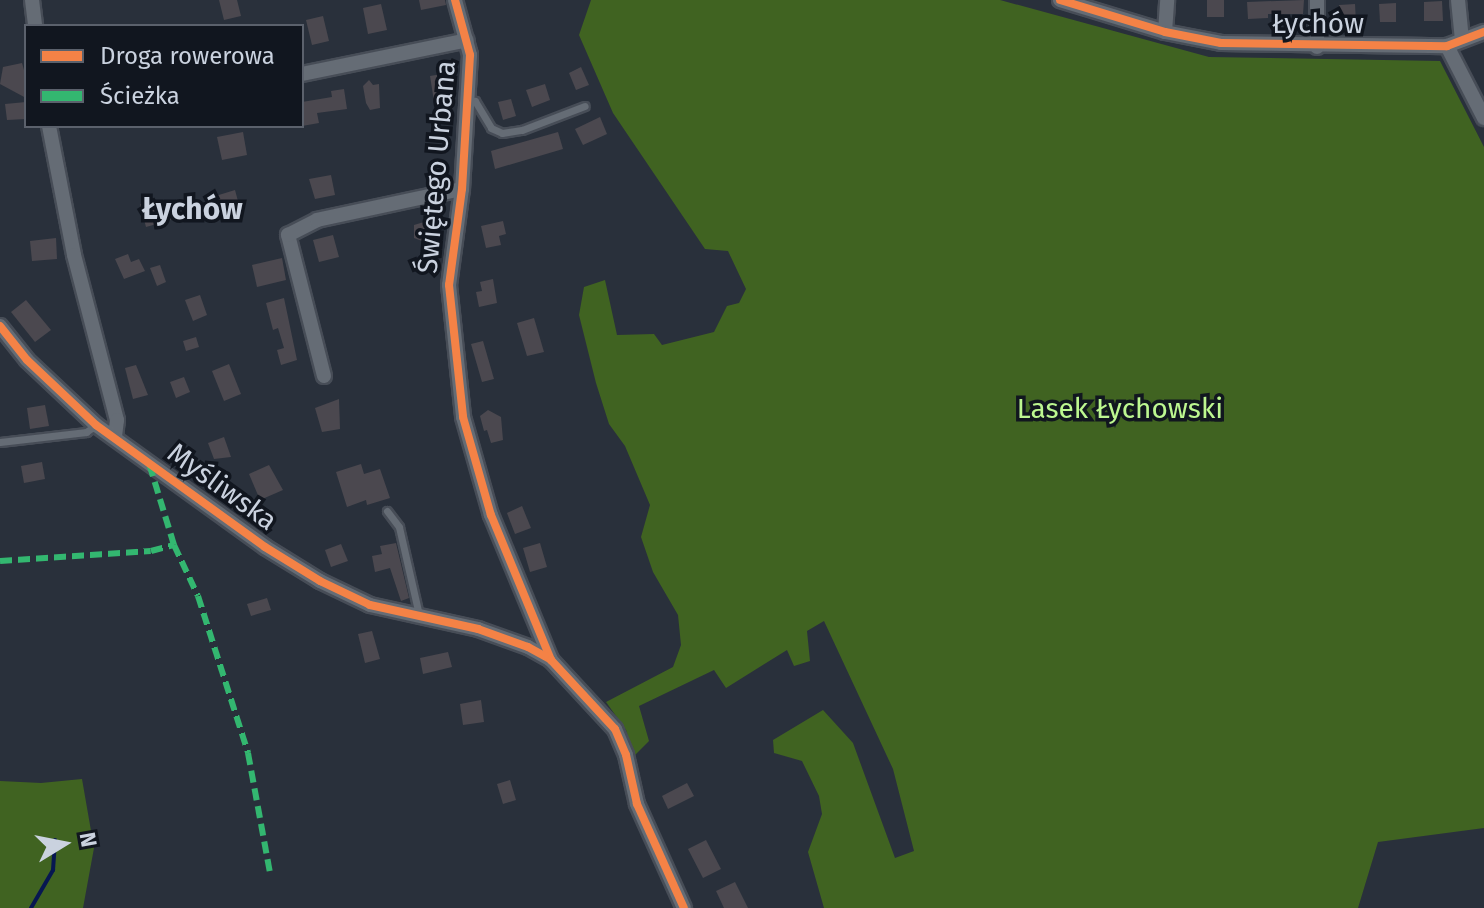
<!DOCTYPE html>
<html>
<head>
<meta charset="utf-8">
<style>
	body { margin:0 }
	#map { position:relative; width:1484px; height:908px; overflow:hidden; background:#29303b; font-family:"Fira Sans",sans-serif }
	div>[style] { position:absolute }
	.forest>* { inset:0; background:#406321 }
	.stream>* { height:4px; margin:-2px; padding:0 2px; transform-origin:2px; border-radius:2px; background:#071751 }
	.building>* { inset:0; background:#4b484f }
	.roads { filter:drop-shadow(2px 0 #474d57) drop-shadow(-2px 0 #474d57) drop-shadow(0 2px #474d57) drop-shadow(0 -2px #474d57) }
	.lane>* { height:7px; margin:-3.5px; padding:0 3.5px; transform-origin:3.5px; border-radius:3.5px; background:#656c75 }
	.street>* { height:14px; margin:-7px; padding:0 7px; transform-origin:7px; border-radius:7px; background:#656c75 }
	.quiet>* { height:6px; margin-top:-3px; transform-origin:0; background:repeating-linear-gradient(90deg,#33b770 0 12px,transparent 0 18px) }
	.cycleway>* { height:8px; margin:-4px; padding:0 4px; transform-origin:4px; border-radius:4px; background:#f48246 }
	span { translate:-50% -50%; white-space:nowrap; text-align:center; line-height:1.15; -webkit-text-stroke:7px #11161f; paint-order:stroke }
	.street-label { font-size:28px; color:#cad2df }
	.park-label { font-size:28px; color:#bdf790 }
	.neighbourhood-label { font-size:30px; color:#cad2df; font-weight:700 }
	.legend { position:absolute; left:24px; top:24px; width:280px; height:104px; box-sizing:border-box; background:#11161f; border:2px solid #5b616c; margin:0; padding:10px 14px; list-style:none; font-size:24px; color:#cad2df }
	.legend li { display:flex; align-items:center; gap:16px; height:40px }
	.legend b { width:40px; border:2px solid #5b616c }
	.north { position:absolute; left:24px; top:804px; width:80px; height:80px; -webkit-text-stroke:6px #11161f; paint-order:stroke; rotate:80deg; font-size:22px; font-weight:700; line-height:32px; text-align:center; color:#cad2df }
	.north::after { content:''; display:block; margin:auto; width:28px; height:36px; background:#cad2df; clip-path:polygon(50% 0,100% 100%,50% 72%,0 100%) }
</style>
</head>
<body>
<div id="map">
	<div class="forest">
		<i style="clip-path:polygon(591px 0,1000px 0,1209px 57px,1440px 61px,1484px 147px,1484px 828px,1378px 842px,1358px 908px,824px 908px,808px 852px,822px 814px,819px 796px,802px 761px,774px 753px,773px 740px,823px 710px,853px 743px,895px 858px,914px 851px,893px 769px,824px 621px,807px 631px,810px 661px,794px 666px,787px 650px,726px 688px,714px 670px,639px 706px,649px 741px,634px 756px,626px 730px,606px 702px,673px 667px,681px 645px,678px 615px,653px 572px,641px 537px,650px 505px,625px 446px,609px 424px,596px 383px,579px 315px,584px 287px,605px 280px,617px 335px,654px 334px,662px 345px,714px 332px,727px 306px,739px 303px,746px 289px,728px 251px,705px 249px,613px 113px,579px 35px)"></i>
		<i style="clip-path:polygon(82px 779px,94px 848px,83px 908px,0 908px,0 781px,41px 783px)"></i>
	</div>
	<div class="stream">
		<i style="left:31px;top:908px;width:44px;rotate:-59.9deg"></i>
		<i style="left:53px;top:870px;width:30px;rotate:-86deg"></i>
	</div>
	<div class="building">
		<i style="clip-path:polygon(219px 0,237px 0,241px 16px,224px 20px)"></i>
		<i style="clip-path:polygon(419px 0,445px 0,446px 5px,421px 10px)"></i>
		<i style="clip-path:polygon(1207px 0,1224px 0,1224px 17px,1207px 17px)"></i>
		<i style="clip-path:polygon(1304px 0,1303px 14px,1268px 14px,1268px 18px,1248px 19px,1247px 2px)"></i>
		<i style="clip-path:polygon(1442px 1px,1443px 21px,1424px 21px,1424px 2px)"></i>
		<i style="clip-path:polygon(1396px 3px,1396px 22px,1380px 22px,1379px 4px)"></i>
		<i style="clip-path:polygon(381px 4px,387px 30px,368px 34px,363px 8px)"></i>
		<i style="clip-path:polygon(1355px 4px,1356px 23px,1340px 24px,1339px 5px)"></i>
		<i style="clip-path:polygon(323px 16px,329px 41px,312px 45px,306px 20px)"></i>
		<i style="clip-path:polygon(22px 63px,26px 77px,26px 98px,0 84px,3px 67px)"></i>
		<i style="clip-path:polygon(581px 67px,589px 85px,576px 90px,569px 73px)"></i>
		<i style="clip-path:polygon(442px 74px,447px 74px,450px 107px,435px 108px,430px 76px)"></i>
		<i style="clip-path:polygon(369px 80px,373px 85px,379px 84px,380px 108px,370px 110px,366px 103px,363px 86px)"></i>
		<i style="clip-path:polygon(545px 84px,550px 100px,532px 107px,526px 90px)"></i>
		<i style="clip-path:polygon(344px 89px,347px 109px,317px 113px,319px 123px,302px 126px,302px 102px,332px 97px,331px 91px)"></i>
		<i style="clip-path:polygon(511px 99px,516px 116px,503px 120px,498px 102px)"></i>
		<i style="clip-path:polygon(26px 102px,26px 119px,7px 120px,5px 104px)"></i>
		<i style="clip-path:polygon(600px 117px,607px 134px,583px 145px,575px 129px)"></i>
		<i style="clip-path:polygon(243px 132px,247px 155px,222px 160px,217px 137px)"></i>
		<i style="clip-path:polygon(558px 132px,563px 149px,495px 169px,491px 151px)"></i>
		<i style="clip-path:polygon(331px 175px,335px 195px,315px 199px,309px 179px)"></i>
		<i style="clip-path:polygon(235px 190px,239px 205px,213px 212px,209px 198px)"></i>
		<i style="clip-path:polygon(153px 201px,156px 212px,168px 209px,171px 220px,146px 227px,140px 204px)"></i>
		<i style="clip-path:polygon(503px 221px,506px 234px,499px 236px,501px 245px,486px 248px,481px 226px)"></i>
		<i style="clip-path:polygon(424px 222px,436px 222px,436px 239px,422px 241px,414px 238px,414px 225px)"></i>
		<i style="clip-path:polygon(333px 235px,339px 257px,319px 262px,313px 240px)"></i>
		<i style="clip-path:polygon(56px 238px,57px 259px,32px 261px,30px 241px)"></i>
		<i style="clip-path:polygon(128px 254px,131px 262px,139px 259px,145px 271px,124px 279px,115px 259px)"></i>
		<i style="clip-path:polygon(282px 258px,286px 280px,257px 287px,252px 265px)"></i>
		<i style="clip-path:polygon(160px 265px,166px 282px,157px 286px,150px 268px)"></i>
		<i style="clip-path:polygon(493px 279px,497px 303px,479px 307px,476px 292px,482px 291px,480px 282px)"></i>
		<i style="clip-path:polygon(200px 295px,207px 315px,193px 321px,185px 300px)"></i>
		<i style="clip-path:polygon(284px 298px,297px 360px,281px 365px,277px 350px,284px 348px,278px 328px,273px 330px,266px 303px)"></i>
		<i style="clip-path:polygon(26px 300px,51px 330px,35px 342px,11px 312px)"></i>
		<i style="clip-path:polygon(534px 318px,544px 352px,527px 356px,517px 323px)"></i>
		<i style="clip-path:polygon(196px 337px,199px 347px,186px 351px,183px 341px)"></i>
		<i style="clip-path:polygon(483px 341px,494px 379px,482px 382px,471px 344px)"></i>
		<i style="clip-path:polygon(229px 364px,241px 394px,224px 401px,212px 371px)"></i>
		<i style="clip-path:polygon(136px 365px,148px 395px,133px 399px,125px 368px)"></i>
		<i style="clip-path:polygon(184px 377px,190px 392px,176px 398px,170px 382px)"></i>
		<i style="clip-path:polygon(339px 399px,340px 429px,322px 432px,315px 408px)"></i>
		<i style="clip-path:polygon(45px 405px,49px 426px,30px 429px,27px 408px)"></i>
		<i style="clip-path:polygon(488px 410px,501px 417px,503px 440px,491px 443px,487px 430px,484px 431px,480px 416px)"></i>
		<i style="clip-path:polygon(224px 437px,231px 457px,214px 459px,208px 443px)"></i>
		<i style="clip-path:polygon(42px 462px,45px 479px,24px 483px,21px 466px)"></i>
		<i style="clip-path:polygon(361px 464px,364px 474px,380px 469px,390px 498px,367px 505px,366px 500px,347px 507px,336px 472px)"></i>
		<i style="clip-path:polygon(269px 465px,283px 490px,260px 500px,249px 474px)"></i>
		<i style="clip-path:polygon(522px 506px,531px 528px,515px 534px,507px 513px)"></i>
		<i style="clip-path:polygon(396px 543px,409px 598px,401px 601px,390px 568px,375px 572px,372px 556px,382px 554px,380px 546px)"></i>
		<i style="clip-path:polygon(540px 543px,547px 567px,530px 572px,523px 548px)"></i>
		<i style="clip-path:polygon(341px 544px,348px 561px,331px 567px,325px 550px)"></i>
		<i style="clip-path:polygon(267px 598px,271px 610px,251px 616px,247px 604px)"></i>
		<i style="clip-path:polygon(372px 631px,380px 659px,365px 663px,358px 634px)"></i>
		<i style="clip-path:polygon(448px 652px,452px 667px,423px 674px,420px 658px)"></i>
		<i style="clip-path:polygon(481px 700px,484px 722px,463px 725px,460px 704px)"></i>
		<i style="clip-path:polygon(510px 780px,516px 800px,503px 804px,497px 784px)"></i>
		<i style="clip-path:polygon(687px 783px,694px 796px,668px 809px,662px 796px)"></i>
		<i style="clip-path:polygon(706px 840px,721px 869px,703px 878px,688px 849px)"></i>
		<i style="clip-path:polygon(735px 882px,748px 908px,724px 908px,716px 891px)"></i>
	</div>
	<div class="roads">
		<div class="lane">
			<i style="left:467px;top:100px;width:8px;rotate:7deg"></i>
			<i style="left:475px;top:101px;width:31px;rotate:59deg"></i>
			<i style="left:491px;top:128px;width:12px;rotate:24deg"></i>
			<i style="left:502px;top:133px;width:20px;rotate:-9deg"></i>
			<i style="left:522px;top:130px;width:67px;rotate:-20.9deg"></i>
			<i style="left:0;top:442px;width:87px;rotate:-6.6deg"></i>
			<i style="left:86px;top:432px;width:12px;rotate:-35deg"></i>
			<i style="left:387px;top:511px;width:20px;rotate:53deg"></i>
			<i style="left:399px;top:527px;width:90px;rotate:77.2deg"></i>
		</div>
		<div class="street">
			<i style="left:32px;top:0;width:26px;rotate:83deg"></i>
			<i style="left:455px;top:0;width:57px;rotate:74.7deg"></i>
			<i style="left:470px;top:55px;width:134px;rotate:93.4deg"></i>
			<i style="left:462px;top:189px;width:97px;rotate:97.7deg"></i>
			<i style="left:449px;top:285px;width:133px;rotate:83.9deg"></i>
			<i style="left:463px;top:417px;width:102px;rotate:74.1deg"></i>
			<i style="left:491px;top:515px;width:157px;rotate:67.5deg"></i>
			<i style="left:1060px;top:0;width:110px;rotate:16.9deg"></i>
			<i style="left:1165px;top:32px;width:57px;rotate:11.1deg"></i>
			<i style="left:1221px;top:43px;width:226px;rotate:0.8deg"></i>
			<i style="left:1447px;top:46px;width:40px;rotate:-21deg"></i>
			<i style="left:1317px;top:0;width:47px;rotate:90deg"></i>
			<i style="left:1458px;top:0;width:40px;rotate:84.3deg"></i>
			<i style="left:1165px;top:32px;width:32px;rotate:-86deg"></i>
			<i style="left:1447px;top:46px;width:81px;rotate:62.8deg"></i>
			<i style="left:302px;top:74px;width:168px;rotate:-11.6deg"></i>
			<i style="left:49px;top:126px;width:131px;rotate:79deg"></i>
			<i style="left:74px;top:255px;width:171px;rotate:75.4deg"></i>
			<i style="left:117px;top:420px;width:17px;rotate:97deg"></i>
			<i style="left:0;top:326px;width:43px;rotate:51.5deg"></i>
			<i style="left:27px;top:360px;width:95px;rotate:43.3deg"></i>
			<i style="left:96px;top:425px;width:208px;rotate:35.8deg"></i>
			<i style="left:265px;top:547px;width:65px;rotate:31.7deg"></i>
			<i style="left:320px;top:581px;width:55px;rotate:25.6deg"></i>
			<i style="left:370px;top:605px;width:111px;rotate:12.5deg"></i>
			<i style="left:478px;top:629px;width:53px;rotate:19.8deg"></i>
			<i style="left:528px;top:647px;width:26px;rotate:29deg"></i>
			<i style="left:551px;top:660px;width:94px;rotate:47.2deg"></i>
			<i style="left:615px;top:729px;width:28px;rotate:67deg"></i>
			<i style="left:626px;top:755px;width:50px;rotate:77.3deg"></i>
			<i style="left:637px;top:804px;width:114px;rotate:65.7deg"></i>
			<i style="left:324px;top:376px;width:146px;rotate:-104.3deg"></i>
			<i style="left:288px;top:235px;width:33px;rotate:-27deg"></i>
			<i style="left:317px;top:220px;width:148px;rotate:-12.1deg"></i>
		</div>
	</div>
	<div class="quiet">
		<i style="left:174px;top:545px;width:56px;rotate:64.8deg"></i>
		<i style="left:198px;top:596px;width:165px;rotate:72.3deg"></i>
		<i style="left:248px;top:753px;width:122px;rotate:79.6deg"></i>
		<i style="left:0;top:561px;width:151px;rotate:-3.8deg"></i>
		<i style="left:151px;top:551px;width:24px;rotate:-15deg"></i>
		<i style="left:174px;top:545px;width:89px;rotate:-107deg"></i>
	</div>
	<div class="cycleway">
		<i style="left:455px;top:0;width:57px;rotate:74.7deg"></i>
		<i style="left:470px;top:55px;width:134px;rotate:93.4deg"></i>
		<i style="left:462px;top:189px;width:97px;rotate:97.7deg"></i>
		<i style="left:449px;top:285px;width:133px;rotate:83.9deg"></i>
		<i style="left:463px;top:417px;width:102px;rotate:74.1deg"></i>
		<i style="left:491px;top:515px;width:157px;rotate:67.5deg"></i>
		<i style="left:1060px;top:0;width:110px;rotate:16.9deg"></i>
		<i style="left:1165px;top:32px;width:57px;rotate:11.1deg"></i>
		<i style="left:1221px;top:43px;width:226px;rotate:0.8deg"></i>
		<i style="left:1447px;top:46px;width:40px;rotate:-21deg"></i>
		<i style="left:0;top:326px;width:43px;rotate:51.5deg"></i>
		<i style="left:27px;top:360px;width:95px;rotate:43.3deg"></i>
		<i style="left:96px;top:425px;width:208px;rotate:35.8deg"></i>
		<i style="left:265px;top:547px;width:65px;rotate:31.7deg"></i>
		<i style="left:320px;top:581px;width:55px;rotate:25.6deg"></i>
		<i style="left:370px;top:605px;width:111px;rotate:12.5deg"></i>
		<i style="left:478px;top:629px;width:53px;rotate:19.8deg"></i>
		<i style="left:528px;top:647px;width:26px;rotate:29deg"></i>
		<i style="left:551px;top:660px;width:94px;rotate:47.2deg"></i>
		<i style="left:615px;top:729px;width:28px;rotate:67deg"></i>
		<i style="left:626px;top:755px;width:50px;rotate:77.3deg"></i>
		<i style="left:637px;top:804px;width:114px;rotate:65.7deg"></i>
	</div>
	<div class="street-label">
		<span style="left:1318px;top:24px">Łychów</span>
		<span style="left:437px;top:167px;rotate:-85deg">Świętego Urbana</span>
		<span style="left:222px;top:487px;rotate:36deg">Myśliwska</span>
	</div>
	<div class="park-label">
		<span style="left:1120px;top:409px">Lasek Łychowski</span>
	</div>
	<div class="neighbourhood-label">
		<span style="left:192px;top:209px">Łychów</span>
	</div>
	<ul class="legend">
	<li><b style="height:10px;background:#f48246"></b>Droga rowerowa</li>
	<li><b style="height:10px;background:#33b770"></b>Ścieżka</li>
	</ul>
	<div class="north">N</div>
</div>
</body>
</html>
